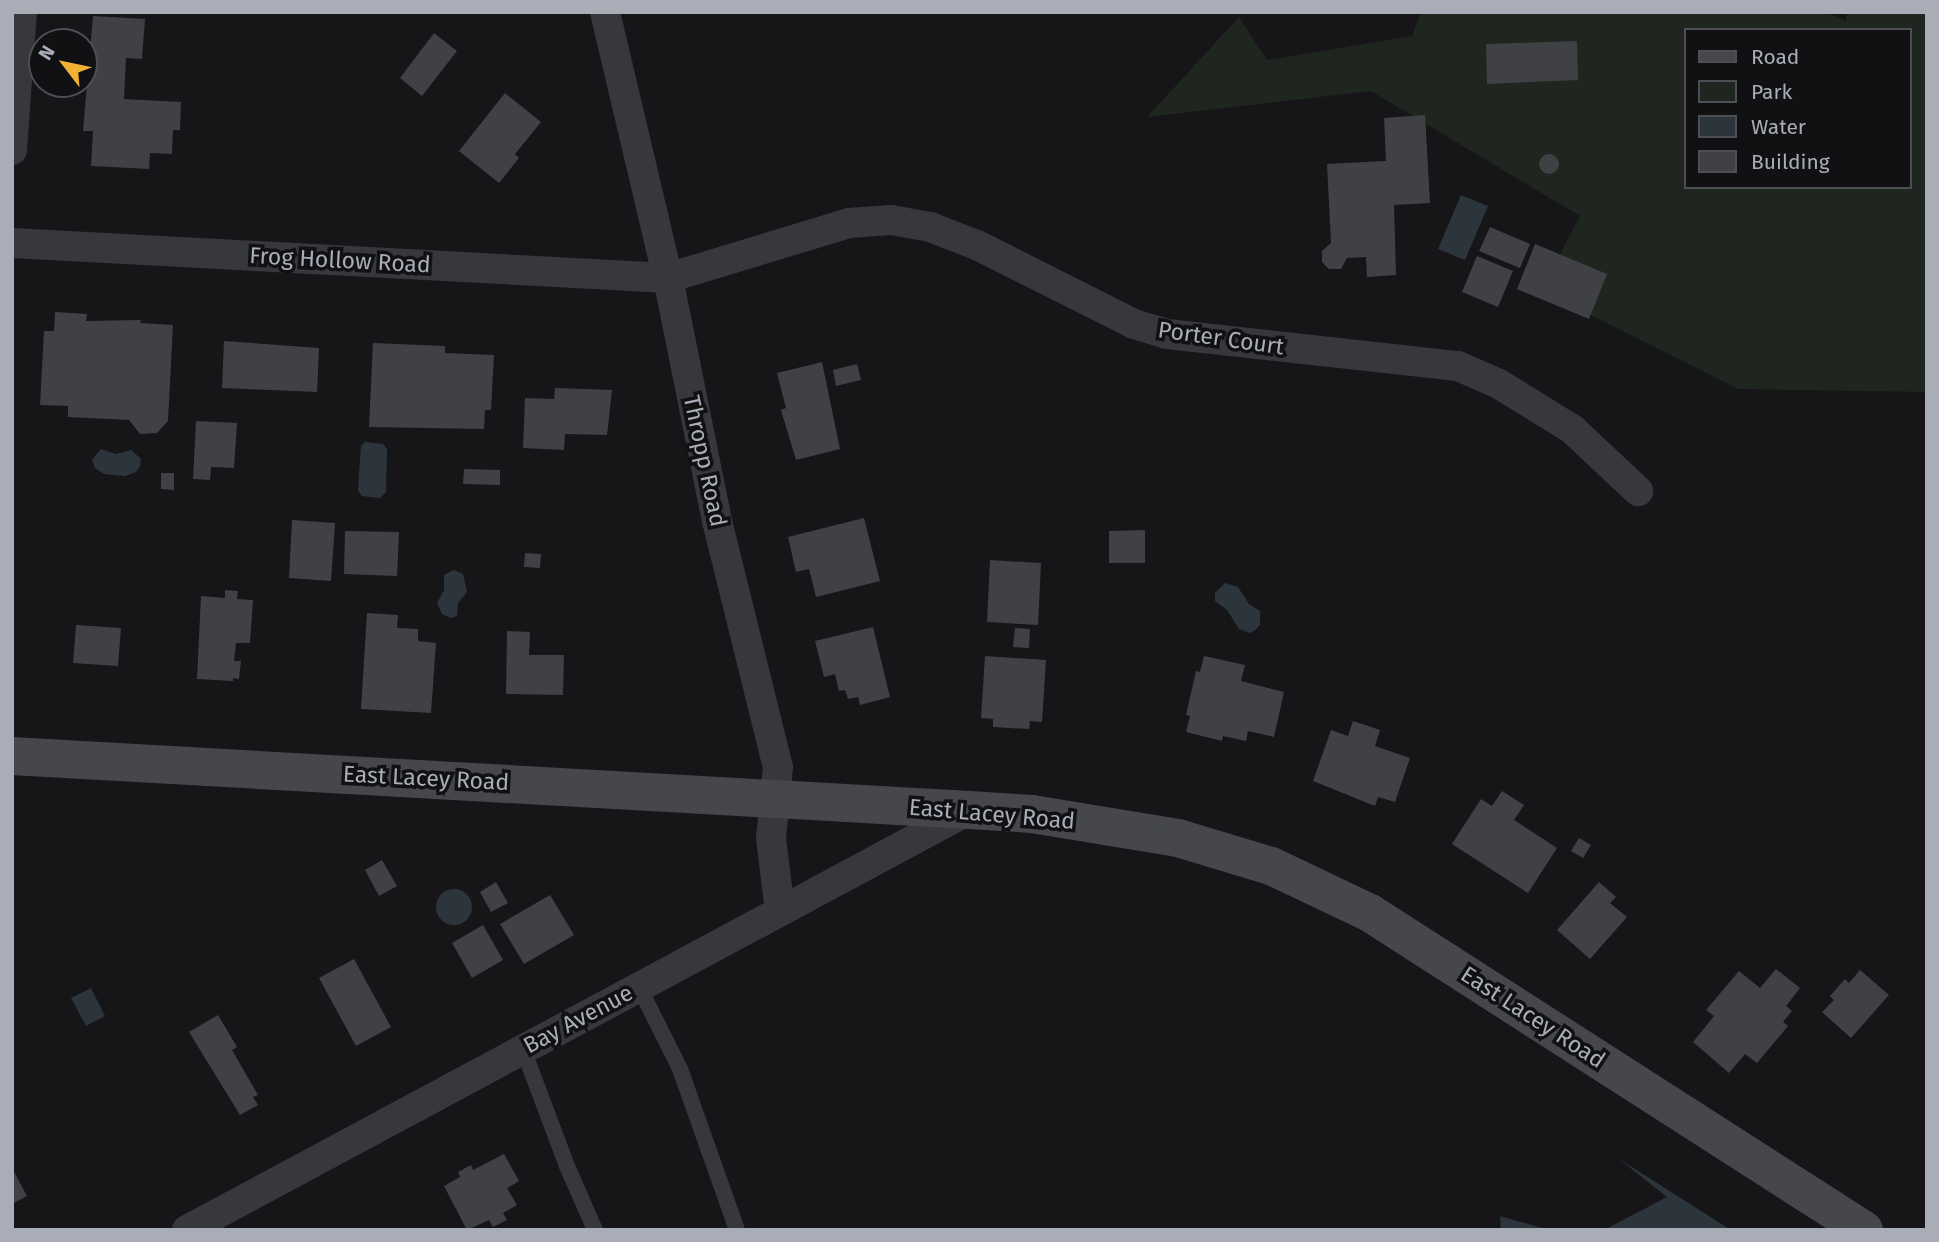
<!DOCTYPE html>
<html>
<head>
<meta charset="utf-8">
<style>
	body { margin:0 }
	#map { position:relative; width:1939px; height:1242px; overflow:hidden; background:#161618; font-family:"Fira Sans",sans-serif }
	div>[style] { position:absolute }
	.green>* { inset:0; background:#1e261f }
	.water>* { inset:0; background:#2c353c }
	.round { border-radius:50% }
	.building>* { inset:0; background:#404145 }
	.lane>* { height:16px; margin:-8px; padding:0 8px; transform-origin:8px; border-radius:8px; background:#37383d }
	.street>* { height:30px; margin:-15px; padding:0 15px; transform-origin:15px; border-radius:15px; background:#37383d }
	.secondary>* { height:38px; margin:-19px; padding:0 19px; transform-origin:19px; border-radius:19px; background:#45474d }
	span { translate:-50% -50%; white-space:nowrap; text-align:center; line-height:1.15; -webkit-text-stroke:7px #111113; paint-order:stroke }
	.street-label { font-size:23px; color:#a8adb8 }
	.frame { position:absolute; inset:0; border:14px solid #a8adb8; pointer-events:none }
	.legend { position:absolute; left:1684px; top:28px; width:228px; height:161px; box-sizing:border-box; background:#111113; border:2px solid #4d4f55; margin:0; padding:9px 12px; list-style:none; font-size:21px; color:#a8adb8 }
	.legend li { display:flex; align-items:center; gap:14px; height:35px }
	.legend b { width:35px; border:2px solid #4d4f55 }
	.north { position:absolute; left:28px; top:28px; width:70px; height:70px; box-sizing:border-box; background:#111113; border:2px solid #4d4f55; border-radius:50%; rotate:302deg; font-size:19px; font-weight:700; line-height:28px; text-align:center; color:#a8adb8 }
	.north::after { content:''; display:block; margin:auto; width:24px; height:32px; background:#f2b134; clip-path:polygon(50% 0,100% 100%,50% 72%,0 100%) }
</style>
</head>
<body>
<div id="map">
	<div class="green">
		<i style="clip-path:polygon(evenodd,1421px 12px,1826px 12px,1846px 21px,1847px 12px,1927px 12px,1927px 392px,1738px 389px,1541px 290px,1580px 216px,1371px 91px,1147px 117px,1239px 17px,1267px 60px,1412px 36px,1421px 12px,1685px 30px,1909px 30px,1909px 187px,1685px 187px,1685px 30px)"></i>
	</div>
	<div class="water">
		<i style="clip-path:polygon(1461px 195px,1488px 206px,1465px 260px,1438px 249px)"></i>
		<i style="clip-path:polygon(365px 442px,383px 444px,387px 449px,386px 492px,380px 498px,362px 496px,358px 491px,361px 446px)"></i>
		<i style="clip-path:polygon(101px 449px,116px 454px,131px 450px,141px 459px,140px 466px,136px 472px,125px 476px,104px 474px,95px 468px,92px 460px)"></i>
		<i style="clip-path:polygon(454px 570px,463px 574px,467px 592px,458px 603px,457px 616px,451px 618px,442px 614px,437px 603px,444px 590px,444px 575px)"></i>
		<i style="clip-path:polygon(1225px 583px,1238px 587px,1249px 604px,1260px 611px,1260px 625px,1255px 630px,1250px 633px,1239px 629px,1227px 610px,1215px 601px,1215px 593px)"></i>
		<i class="round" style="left:436px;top:889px;width:36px;height:36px"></i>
		<i style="clip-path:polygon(91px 988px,105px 1016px,86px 1026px,71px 998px)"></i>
		<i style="clip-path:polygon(1619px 1159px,1731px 1230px,1604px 1230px,1667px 1197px)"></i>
		<i style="clip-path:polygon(1500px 1216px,1549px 1230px,1501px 1230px)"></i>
	</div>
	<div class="building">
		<i style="clip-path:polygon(93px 16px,145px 19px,142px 59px,126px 58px,124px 99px,181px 102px,180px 130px,173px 130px,172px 154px,150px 153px,149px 169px,91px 166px,93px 131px,83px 131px)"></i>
		<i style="clip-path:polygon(434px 33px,457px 51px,422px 96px,400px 78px)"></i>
		<i style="clip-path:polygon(1577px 41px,1578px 80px,1487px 84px,1486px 44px)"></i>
		<i style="clip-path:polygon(505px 93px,541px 122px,515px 154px,519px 158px,499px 183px,459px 151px)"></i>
		<i style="clip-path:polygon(1425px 115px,1430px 203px,1394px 205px,1396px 275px,1367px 277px,1366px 257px,1347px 258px,1341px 269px,1329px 269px,1322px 262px,1322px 251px,1331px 243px,1327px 164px,1386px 161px,1384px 118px)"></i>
		<i class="round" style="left:1539px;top:154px;width:20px;height:20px"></i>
		<i style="clip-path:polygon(1490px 227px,1530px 244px,1520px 268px,1479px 251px)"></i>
		<i style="clip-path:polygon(1535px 244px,1607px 274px,1589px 319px,1517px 289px)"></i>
		<i style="clip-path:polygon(1477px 256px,1513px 271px,1498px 307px,1462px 292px)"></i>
		<i style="clip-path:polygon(55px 312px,87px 314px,86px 321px,141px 320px,140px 323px,173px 325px,168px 421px,157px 433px,140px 434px,129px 420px,68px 417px,68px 406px,40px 405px,44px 331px,54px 331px)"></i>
		<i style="clip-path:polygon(224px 341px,319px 348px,317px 392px,222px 388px)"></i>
		<i style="clip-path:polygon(373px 343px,445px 346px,445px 353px,494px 355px,491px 410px,485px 410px,484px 429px,369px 427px)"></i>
		<i style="clip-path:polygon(822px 362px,840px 449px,796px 460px,781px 410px,786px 408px,777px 373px)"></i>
		<i style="clip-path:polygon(857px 364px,861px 380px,836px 386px,833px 370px)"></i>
		<i style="clip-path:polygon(555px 388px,612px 390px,607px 435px,565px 434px,564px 450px,523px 448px,525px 398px,554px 399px)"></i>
		<i style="clip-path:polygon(196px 421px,237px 423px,234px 468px,211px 467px,210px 480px,193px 479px)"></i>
		<i style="clip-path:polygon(464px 469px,500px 470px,500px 485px,463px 484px)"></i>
		<i style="clip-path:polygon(161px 473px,174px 473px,174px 490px,161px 489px)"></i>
		<i style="clip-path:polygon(864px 518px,880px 581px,816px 597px,809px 569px,796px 572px,788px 537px)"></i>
		<i style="clip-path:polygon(292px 520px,335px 523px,331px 581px,289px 578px)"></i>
		<i style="clip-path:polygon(1145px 530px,1145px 563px,1109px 563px,1109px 531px)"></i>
		<i style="clip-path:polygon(345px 531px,399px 532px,397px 576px,344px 574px)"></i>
		<i style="clip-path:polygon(525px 553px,541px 554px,540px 568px,524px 567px)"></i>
		<i style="clip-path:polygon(990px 560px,1041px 563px,1038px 625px,987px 622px)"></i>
		<i style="clip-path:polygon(225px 590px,238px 591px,237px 599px,253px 600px,250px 643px,236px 643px,234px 661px,241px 661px,239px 679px,233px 678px,233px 681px,197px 679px,201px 596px,225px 598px)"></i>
		<i style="clip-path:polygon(367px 613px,398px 615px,397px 628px,418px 629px,418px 641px,436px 643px,431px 713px,361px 709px)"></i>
		<i style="clip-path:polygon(76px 625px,121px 628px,118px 666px,73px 663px)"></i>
		<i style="clip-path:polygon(873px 627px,890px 697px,860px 705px,858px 697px,848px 699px,845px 690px,839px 691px,835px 674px,824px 677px,815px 641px)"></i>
		<i style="clip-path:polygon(1015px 628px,1030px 629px,1029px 648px,1013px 647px)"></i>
		<i style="clip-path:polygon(507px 631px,530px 632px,529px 655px,564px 655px,563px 695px,506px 694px)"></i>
		<i style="clip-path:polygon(985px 656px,1046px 660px,1042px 722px,1030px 721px,1029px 729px,993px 727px,993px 719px,981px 718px)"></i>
		<i style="clip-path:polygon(1204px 656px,1245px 665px,1241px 681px,1284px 692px,1274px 737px,1248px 731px,1246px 741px,1223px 736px,1222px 741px,1186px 732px,1190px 716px,1186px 715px,1196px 671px,1200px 672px)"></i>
		<i style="clip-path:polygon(1353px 721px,1380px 730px,1375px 746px,1410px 758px,1395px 802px,1378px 797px,1375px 806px,1313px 781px,1331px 730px,1348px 736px)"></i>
		<i style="clip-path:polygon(1502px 791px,1524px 805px,1514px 820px,1557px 848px,1528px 893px,1452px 844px,1481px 799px,1492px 806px)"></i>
		<i style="clip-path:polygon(1579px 838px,1591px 845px,1583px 858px,1571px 851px)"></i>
		<i style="clip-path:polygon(382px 860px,397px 886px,379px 896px,365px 870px)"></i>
		<i style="clip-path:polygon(496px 882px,508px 903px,491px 912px,480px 892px)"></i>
		<i style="clip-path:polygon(1599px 882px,1616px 897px,1610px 903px,1627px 917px,1590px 959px,1557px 930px)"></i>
		<i style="clip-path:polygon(550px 895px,574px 935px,524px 964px,500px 924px)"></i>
		<i style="clip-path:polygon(483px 925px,503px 960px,472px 978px,452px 943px)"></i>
		<i style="clip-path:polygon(354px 959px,391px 1027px,356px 1046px,319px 978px)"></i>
		<i style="clip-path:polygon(1776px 969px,1800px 988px,1786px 1006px,1792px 1011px,1783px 1022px,1788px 1026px,1757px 1063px,1745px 1054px,1729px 1073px,1693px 1042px,1714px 1016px,1706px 1010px,1739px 971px,1760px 988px)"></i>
		<i style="clip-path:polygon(1860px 970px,1889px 995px,1851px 1038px,1822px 1012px,1834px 1000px,1830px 996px,1845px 979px,1849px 983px)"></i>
		<i style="clip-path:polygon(218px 1015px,237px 1047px,232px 1050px,258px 1095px,253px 1097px,258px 1105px,240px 1115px,189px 1032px)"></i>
		<i style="clip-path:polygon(504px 1154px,519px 1181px,507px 1188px,517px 1205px,503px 1213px,507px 1220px,493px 1227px,489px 1220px,467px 1230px,444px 1186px,460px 1177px,458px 1172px,471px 1165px,473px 1170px)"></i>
		<i style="clip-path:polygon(12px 1168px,27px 1196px,12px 1204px)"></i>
	</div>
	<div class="lane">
		<i style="left:639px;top:987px;width:92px;rotate:63.4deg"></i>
		<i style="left:680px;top:1069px;width:171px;rotate:70.5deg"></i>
		<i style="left:523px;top:1049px;width:125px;rotate:69.4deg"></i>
		<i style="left:567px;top:1166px;width:70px;rotate:66.4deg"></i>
	</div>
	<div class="street">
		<i style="left:605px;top:12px;width:273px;rotate:76.7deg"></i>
		<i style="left:668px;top:278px;width:248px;rotate:78.6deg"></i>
		<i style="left:717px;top:521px;width:253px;rotate:76.1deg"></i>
		<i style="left:778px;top:767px;width:71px;rotate:95.6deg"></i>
		<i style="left:771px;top:838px;width:74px;rotate:83deg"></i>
		<i style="left:12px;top:150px;width:138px;rotate:-85.9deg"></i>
		<i style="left:12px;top:243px;width:657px;rotate:3.05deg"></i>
		<i style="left:668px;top:278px;width:189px;rotate:-16.9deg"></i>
		<i style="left:849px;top:223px;width:42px;rotate:-4.1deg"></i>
		<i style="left:891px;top:220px;width:40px;rotate:10deg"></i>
		<i style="left:930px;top:227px;width:50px;rotate:21deg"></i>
		<i style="left:977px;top:245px;width:176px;rotate:26.7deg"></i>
		<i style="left:1134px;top:324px;width:34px;rotate:17deg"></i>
		<i style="left:1167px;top:334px;width:293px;rotate:6.3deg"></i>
		<i style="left:1458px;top:366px;width:45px;rotate:23.7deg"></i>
		<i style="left:1499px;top:384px;width:86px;rotate:31.7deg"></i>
		<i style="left:1572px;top:429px;width:91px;rotate:43.2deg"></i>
		<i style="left:187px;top:1230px;width:888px;rotate:-28.24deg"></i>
	</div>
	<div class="secondary">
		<i style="left:12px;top:756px;width:959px;rotate:3.23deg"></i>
		<i style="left:969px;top:810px;width:63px;rotate:3.6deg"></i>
		<i style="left:1032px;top:814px;width:148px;rotate:9.3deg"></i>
		<i style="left:1178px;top:838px;width:97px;rotate:16.8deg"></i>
		<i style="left:1271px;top:866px;width:110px;rotate:25.4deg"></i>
		<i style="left:1370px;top:913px;width:587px;rotate:32.69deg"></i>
	</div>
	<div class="street-label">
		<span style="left:340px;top:260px;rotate:3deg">Frog Hollow Road</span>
		<span style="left:1221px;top:338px;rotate:8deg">Porter Court</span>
		<span style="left:705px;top:461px;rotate:78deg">Thropp Road</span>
		<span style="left:426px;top:778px;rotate:3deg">East Lacey Road</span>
		<span style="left:992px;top:814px;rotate:5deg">East Lacey Road</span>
		<span style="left:1533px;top:1017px;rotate:33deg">East Lacey Road</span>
		<span style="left:578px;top:1019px;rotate:-28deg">Bay Avenue</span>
	</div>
	<div class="frame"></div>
	<ul class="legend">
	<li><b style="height:9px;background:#45474d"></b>Road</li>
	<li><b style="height:19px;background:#1e261f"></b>Park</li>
	<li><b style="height:19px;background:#2c353c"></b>Water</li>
	<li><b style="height:19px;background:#404145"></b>Building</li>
	</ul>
	<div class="north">N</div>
</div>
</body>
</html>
